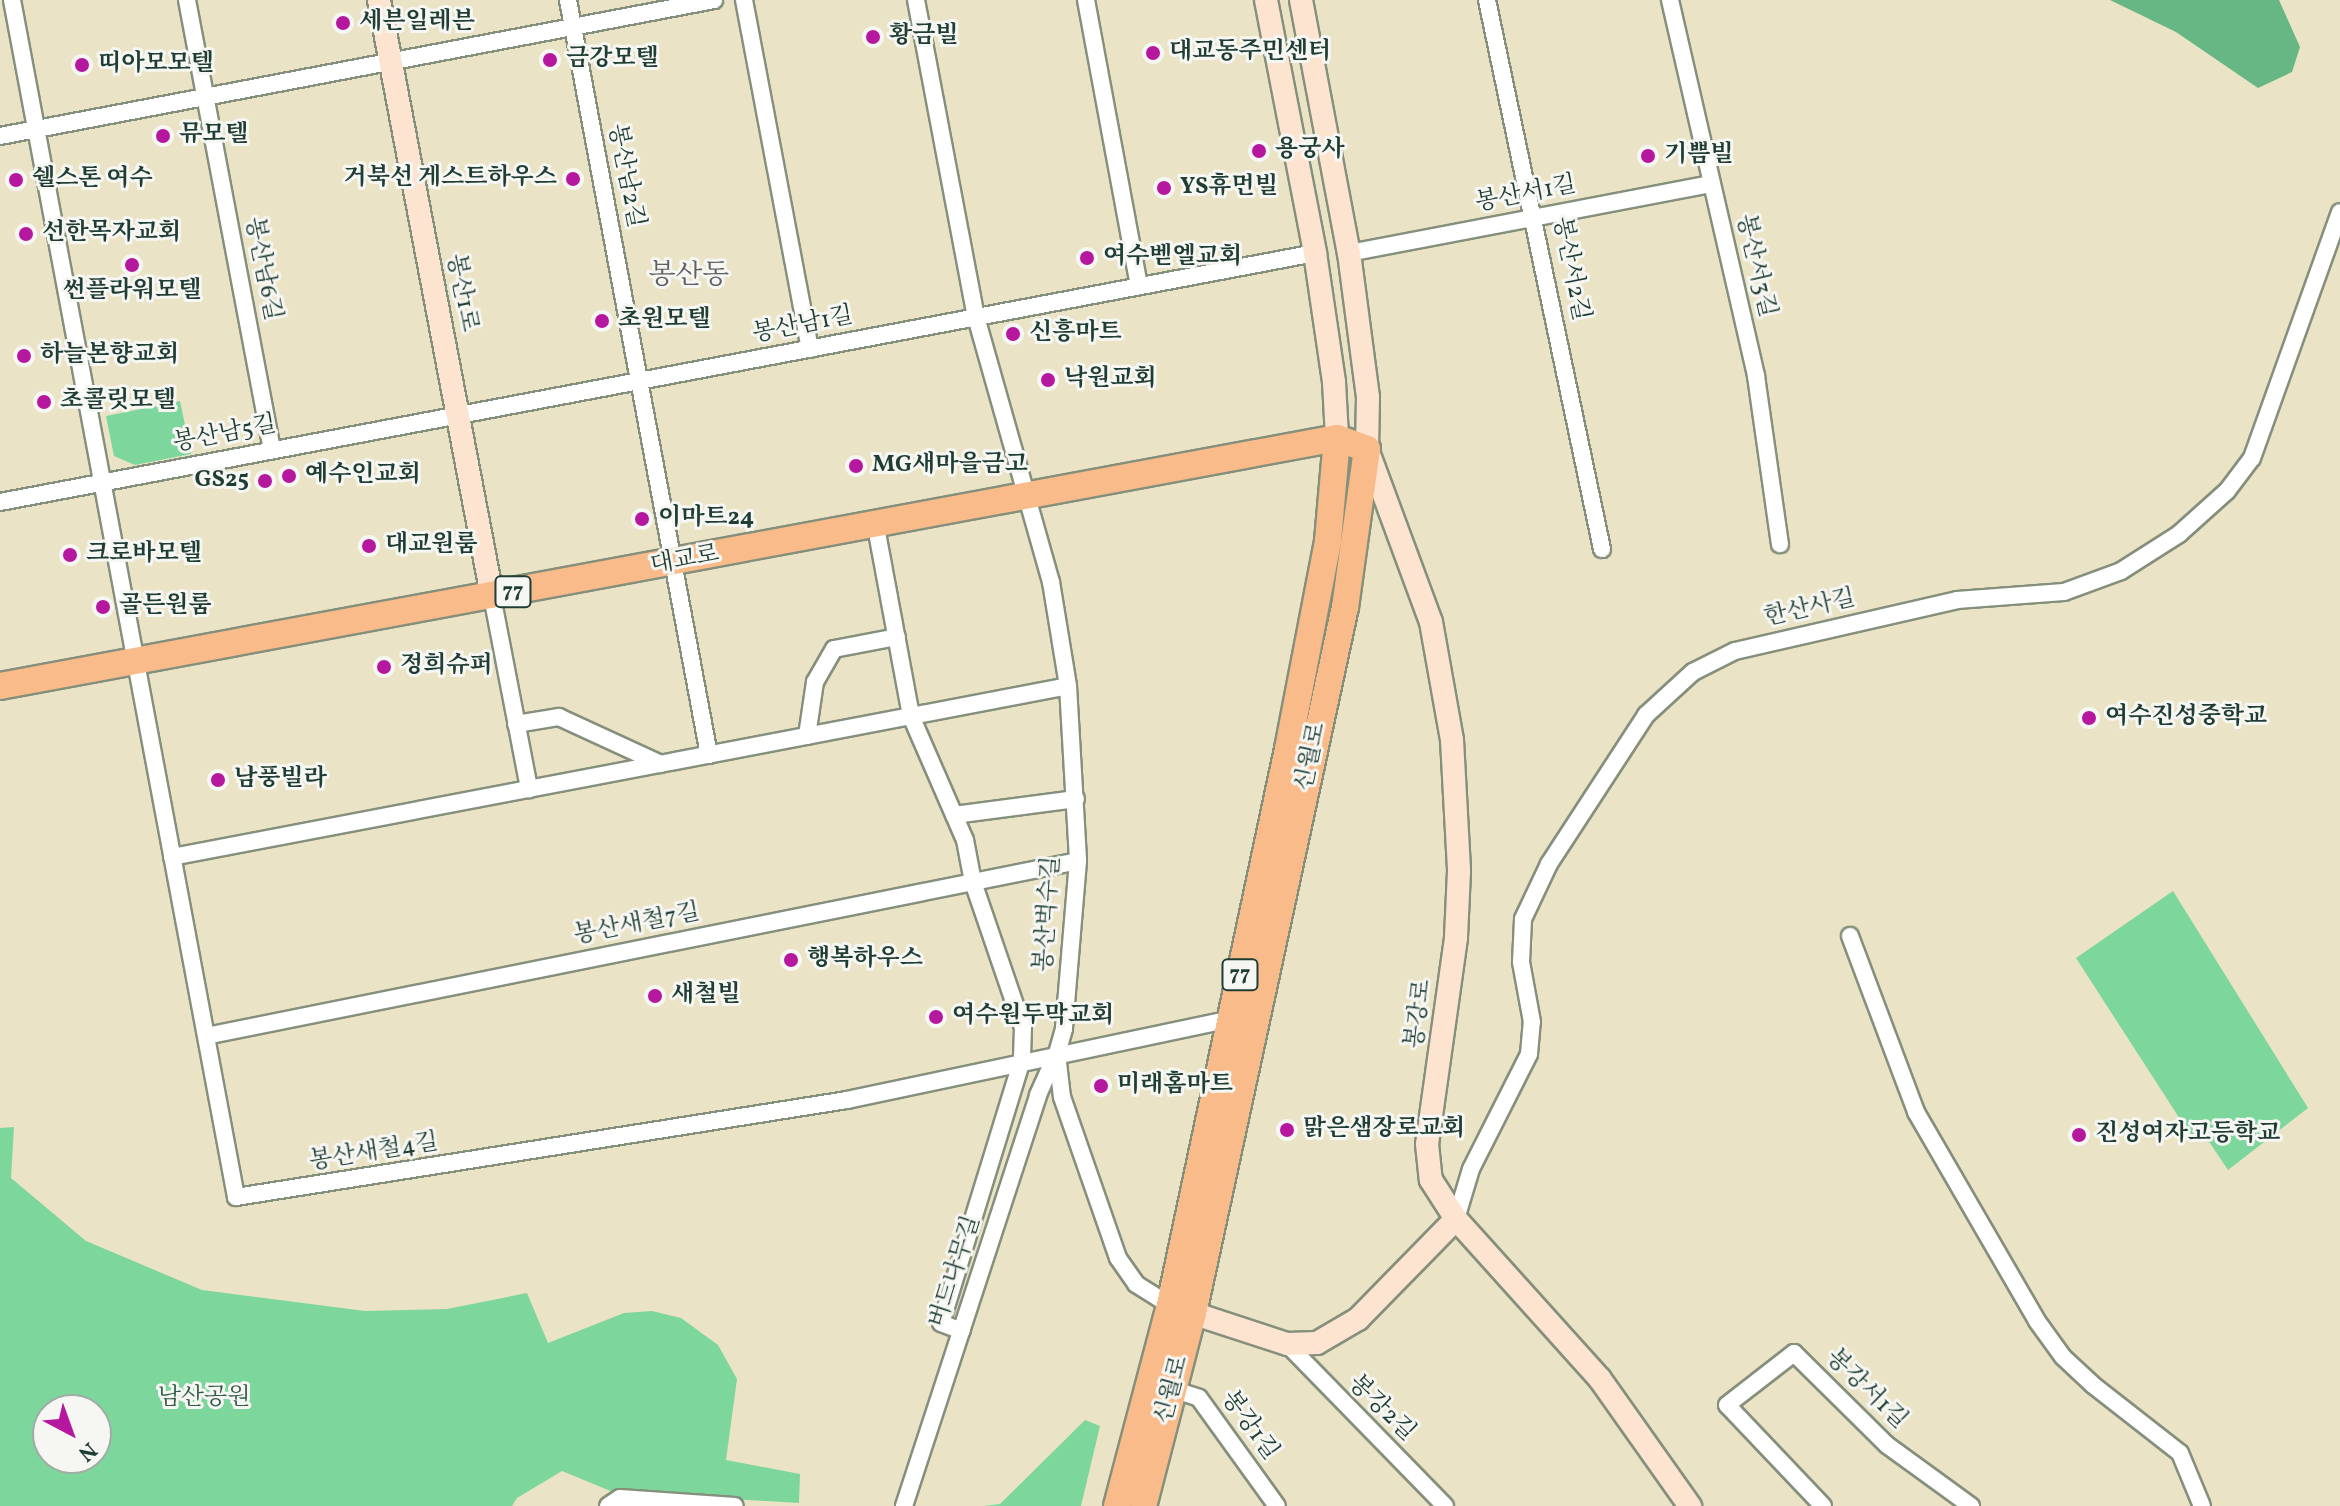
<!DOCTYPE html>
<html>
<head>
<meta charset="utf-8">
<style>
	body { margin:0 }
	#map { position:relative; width:2340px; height:1506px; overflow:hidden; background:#ebe3c5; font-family:Vollkorn,"Noto Serif KR",serif }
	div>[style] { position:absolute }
	.green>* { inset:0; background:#7dd69c }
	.forest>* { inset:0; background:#66b784 }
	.roads { filter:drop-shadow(2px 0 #85907c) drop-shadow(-2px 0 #85907c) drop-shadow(0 2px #85907c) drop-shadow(0 -2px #85907c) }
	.street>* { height:16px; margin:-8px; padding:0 8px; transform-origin:8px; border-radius:8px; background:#fff }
	.secondary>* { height:22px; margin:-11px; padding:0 11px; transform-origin:11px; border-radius:11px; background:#fde4d1 }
	.primary>* { height:26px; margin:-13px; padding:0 13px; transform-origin:13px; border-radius:13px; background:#fabb8b }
	.dots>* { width:22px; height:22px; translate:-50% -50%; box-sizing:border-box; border:4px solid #f6f6f2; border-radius:50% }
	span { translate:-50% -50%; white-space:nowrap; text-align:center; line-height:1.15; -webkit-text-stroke:6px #f6f6f2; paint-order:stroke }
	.shield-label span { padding:2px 6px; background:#f6f6f2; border:2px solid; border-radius:6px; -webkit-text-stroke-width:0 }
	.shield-label { font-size:22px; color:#1f3d34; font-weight:700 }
	.poi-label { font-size:24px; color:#1f3d34; font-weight:700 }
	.left { translate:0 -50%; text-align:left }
	.right { translate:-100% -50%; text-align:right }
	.street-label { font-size:24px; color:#1f3d34 }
	.park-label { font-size:24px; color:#325c49 }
	.quarter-label { font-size:28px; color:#606062 }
	.north { position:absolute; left:32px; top:1394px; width:80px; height:80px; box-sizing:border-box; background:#f6f6f2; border:2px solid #a0aca6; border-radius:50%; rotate:139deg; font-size:22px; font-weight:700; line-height:32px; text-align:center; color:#1f3d34 }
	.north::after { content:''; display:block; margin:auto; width:28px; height:36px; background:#b5179e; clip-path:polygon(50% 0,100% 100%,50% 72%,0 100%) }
</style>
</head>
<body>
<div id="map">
	<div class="green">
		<i style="clip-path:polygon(180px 401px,191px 454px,135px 465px,114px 456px,106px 416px)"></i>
		<i style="clip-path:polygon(2173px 891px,2308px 1108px,2228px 1170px,2210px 1143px,2189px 1133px,2076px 958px)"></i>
		<i style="clip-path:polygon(evenodd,14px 1127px,11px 1178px,86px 1241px,202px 1290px,365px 1311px,447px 1309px,527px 1293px,548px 1343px,624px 1313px,652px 1311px,681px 1318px,718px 1345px,737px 1379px,726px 1460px,800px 1474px,799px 1503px,613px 1492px,562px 1471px,517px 1498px,512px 1506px,0 1506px,0 1128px,14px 1127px,48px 1410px,96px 1410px,96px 1458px,48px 1458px,48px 1410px)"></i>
		<i style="clip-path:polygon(1085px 1420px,1100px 1426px,1081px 1506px,984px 1506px,1000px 1504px)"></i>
	</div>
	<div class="forest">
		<i style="clip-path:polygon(2110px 0,2279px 0,2300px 47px,2292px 72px,2258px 88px,2176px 32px)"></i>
	</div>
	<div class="roads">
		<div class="street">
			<i style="left:12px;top:0;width:1218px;rotate:79.4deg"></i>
			<i style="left:236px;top:1197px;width:619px;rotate:-9.02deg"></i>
			<i style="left:847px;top:1100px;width:392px;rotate:-11.9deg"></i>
			<i style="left:187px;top:0;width:458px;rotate:79.3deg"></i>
			<i style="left:568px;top:0;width:768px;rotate:79.42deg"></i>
			<i style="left:744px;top:0;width:355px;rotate:79.3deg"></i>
			<i style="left:916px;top:0;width:323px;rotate:79.3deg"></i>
			<i style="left:976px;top:317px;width:275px;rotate:74.2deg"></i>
			<i style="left:1051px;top:582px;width:105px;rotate:80.7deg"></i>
			<i style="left:1068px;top:686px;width:175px;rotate:86.7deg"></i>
			<i style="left:1078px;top:861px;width:169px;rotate:94.8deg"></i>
			<i style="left:1064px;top:1029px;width:26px;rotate:106deg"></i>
			<i style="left:1057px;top:1054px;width:43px;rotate:83.4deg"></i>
			<i style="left:1062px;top:1097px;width:170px;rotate:70.8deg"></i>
			<i style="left:1118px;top:1258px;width:32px;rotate:55deg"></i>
			<i style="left:1136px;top:1284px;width:40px;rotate:32deg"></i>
			<i style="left:1086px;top:0;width:291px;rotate:79.5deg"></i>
			<i style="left:1487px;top:0;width:561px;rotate:78.17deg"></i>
			<i style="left:1670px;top:0;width:386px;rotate:77.1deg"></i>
			<i style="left:1756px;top:376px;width:170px;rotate:81.9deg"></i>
			<i style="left:0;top:136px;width:727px;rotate:-10.78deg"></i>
			<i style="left:1349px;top:253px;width:369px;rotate:-10.8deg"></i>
			<i style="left:0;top:502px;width:1338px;rotate:-10.72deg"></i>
			<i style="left:876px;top:527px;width:192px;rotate:79.5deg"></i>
			<i style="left:911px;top:716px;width:135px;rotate:66.5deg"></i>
			<i style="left:965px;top:840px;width:43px;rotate:79.2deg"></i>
			<i style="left:973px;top:882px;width:154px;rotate:71.1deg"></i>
			<i style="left:1023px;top:1028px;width:32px;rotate:92deg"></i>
			<i style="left:1022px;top:1060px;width:275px;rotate:107.1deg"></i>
			<i style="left:941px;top:1323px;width:22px;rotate:21deg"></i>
			<i style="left:492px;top:596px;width:197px;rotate:79.1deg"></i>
			<i style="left:516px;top:724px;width:44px;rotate:-9.2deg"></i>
			<i style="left:559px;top:717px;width:112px;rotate:24.7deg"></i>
			<i style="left:807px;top:736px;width:55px;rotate:-81.6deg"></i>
			<i style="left:815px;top:682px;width:38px;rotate:-60deg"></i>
			<i style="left:834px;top:649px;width:64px;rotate:-10.8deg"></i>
			<i style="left:954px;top:815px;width:123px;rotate:-7.5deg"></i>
			<i style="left:172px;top:857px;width:912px;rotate:-10.8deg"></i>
			<i style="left:1850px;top:936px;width:188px;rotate:69.4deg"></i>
			<i style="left:1916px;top:1112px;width:241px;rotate:59.9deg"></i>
			<i style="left:2037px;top:1321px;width:44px;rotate:54.2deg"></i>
			<i style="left:2063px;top:1357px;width:41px;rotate:43deg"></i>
			<i style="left:2093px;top:1385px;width:110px;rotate:38deg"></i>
			<i style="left:2180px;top:1453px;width:57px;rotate:67.5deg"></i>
			<i style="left:206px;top:1036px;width:889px;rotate:-11.35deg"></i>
			<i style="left:1456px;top:1219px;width:52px;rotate:-73.3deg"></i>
			<i style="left:1471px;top:1169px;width:129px;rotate:-63.2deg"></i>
			<i style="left:1529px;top:1054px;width:32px;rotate:-85deg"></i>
			<i style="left:1532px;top:1022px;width:61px;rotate:-100.4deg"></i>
			<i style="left:1521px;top:962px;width:43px;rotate:-87.3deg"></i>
			<i style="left:1523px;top:919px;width:61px;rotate:-64.7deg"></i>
			<i style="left:1549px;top:864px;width:178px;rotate:-56.9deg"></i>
			<i style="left:1646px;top:715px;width:64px;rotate:-42.5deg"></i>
			<i style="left:1693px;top:672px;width:47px;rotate:-26.6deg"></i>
			<i style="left:1735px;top:651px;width:228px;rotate:-12.9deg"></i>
			<i style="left:1957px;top:600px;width:107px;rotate:-4.3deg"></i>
			<i style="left:2064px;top:592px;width:61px;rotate:-20.2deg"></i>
			<i style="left:2121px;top:571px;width:69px;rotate:-32.5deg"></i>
			<i style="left:2179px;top:534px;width:64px;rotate:-41.9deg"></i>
			<i style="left:2227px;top:491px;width:41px;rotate:-52.9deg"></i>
			<i style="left:2252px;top:458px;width:261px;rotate:-70.3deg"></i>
			<i style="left:1287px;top:1344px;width:226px;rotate:45.7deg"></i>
			<i style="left:1172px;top:1389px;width:28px;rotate:18deg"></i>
			<i style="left:1199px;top:1398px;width:133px;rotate:54.2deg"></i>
			<i style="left:608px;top:1506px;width:14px;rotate:-34deg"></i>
			<i style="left:620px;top:1498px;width:115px;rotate:4deg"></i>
			<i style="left:904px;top:1506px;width:432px;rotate:-71.9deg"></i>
			<i style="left:1038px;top:1095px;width:44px;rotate:-65.8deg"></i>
			<i style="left:1823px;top:1506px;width:139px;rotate:-133.5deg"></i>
			<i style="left:1727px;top:1405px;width:85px;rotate:-37.8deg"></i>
			<i style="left:1794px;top:1353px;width:131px;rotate:44.7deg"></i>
			<i style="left:1887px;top:1445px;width:104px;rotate:36deg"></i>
		</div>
		<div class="secondary">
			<i style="left:379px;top:0;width:607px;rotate:79.26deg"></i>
			<i style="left:1266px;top:0;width:258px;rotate:79deg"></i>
			<i style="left:1315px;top:253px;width:130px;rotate:81.6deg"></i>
			<i style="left:1334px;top:382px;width:56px;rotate:86.9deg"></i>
			<i style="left:1301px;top:0;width:258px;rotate:79.3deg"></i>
			<i style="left:1349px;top:253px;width:145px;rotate:82.5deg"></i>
			<i style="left:1368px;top:397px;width:52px;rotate:91.1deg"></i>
			<i style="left:1367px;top:449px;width:184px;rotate:69.7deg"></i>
			<i style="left:1431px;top:622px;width:120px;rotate:79.9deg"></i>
			<i style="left:1452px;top:740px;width:131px;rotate:86.9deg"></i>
			<i style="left:1459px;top:871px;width:67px;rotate:92.6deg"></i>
			<i style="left:1456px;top:938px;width:208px;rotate:98deg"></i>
			<i style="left:1427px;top:1144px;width:36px;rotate:84deg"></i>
			<i style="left:1431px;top:1180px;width:46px;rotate:57.3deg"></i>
			<i style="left:1456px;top:1219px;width:215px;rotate:48deg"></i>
			<i style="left:1600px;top:1379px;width:156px;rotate:54.7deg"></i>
			<i style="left:1180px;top:1309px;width:113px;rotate:18.1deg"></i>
			<i style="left:1287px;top:1344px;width:30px;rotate:-2deg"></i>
			<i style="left:1317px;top:1343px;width:48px;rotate:-30.3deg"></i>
			<i style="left:1358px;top:1319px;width:140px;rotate:-45.6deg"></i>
		</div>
		<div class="primary">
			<i style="left:0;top:686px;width:1360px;rotate:-10.51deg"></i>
			<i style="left:1337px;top:438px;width:32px;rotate:20deg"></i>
			<i style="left:1367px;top:449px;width:160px;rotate:97.9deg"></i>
			<i style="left:1345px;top:607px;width:722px;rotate:102.15deg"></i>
			<i style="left:1193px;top:1313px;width:199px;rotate:104.5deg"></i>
			<i style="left:1117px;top:1506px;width:208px;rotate:-75.2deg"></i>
			<i style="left:1170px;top:1305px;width:568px;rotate:-78.02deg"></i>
			<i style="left:1288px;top:749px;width:212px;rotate:-79.1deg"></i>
			<i style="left:1328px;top:541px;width:103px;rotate:-85deg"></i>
		</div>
	</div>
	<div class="dots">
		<i style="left:343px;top:23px;background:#b5179e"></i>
		<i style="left:873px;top:37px;background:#b5179e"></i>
		<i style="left:1153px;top:53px;background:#b5179e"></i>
		<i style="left:550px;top:60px;background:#b5179e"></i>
		<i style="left:82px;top:65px;background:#b5179e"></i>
		<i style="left:163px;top:136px;background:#b5179e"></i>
		<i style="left:1259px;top:151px;background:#b5179e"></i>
		<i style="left:1648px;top:156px;background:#b5179e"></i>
		<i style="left:573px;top:179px;background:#b5179e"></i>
		<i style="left:16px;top:180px;background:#b5179e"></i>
		<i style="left:1164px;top:188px;background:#b5179e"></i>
		<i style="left:26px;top:234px;background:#b5179e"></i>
		<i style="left:1087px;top:258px;background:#b5179e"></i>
		<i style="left:132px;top:265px;background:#b5179e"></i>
		<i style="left:602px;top:321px;background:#b5179e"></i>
		<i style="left:1013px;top:334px;background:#b5179e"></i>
		<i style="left:24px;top:356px;background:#b5179e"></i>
		<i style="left:1048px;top:380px;background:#b5179e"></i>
		<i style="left:44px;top:402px;background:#b5179e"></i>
		<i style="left:856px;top:466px;background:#b5179e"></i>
		<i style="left:289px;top:476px;background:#b5179e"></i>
		<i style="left:265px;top:481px;background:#b5179e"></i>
		<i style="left:642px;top:519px;background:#b5179e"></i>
		<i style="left:369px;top:546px;background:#b5179e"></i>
		<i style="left:70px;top:555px;background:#b5179e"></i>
		<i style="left:103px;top:607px;background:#b5179e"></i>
		<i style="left:384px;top:667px;background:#b5179e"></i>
		<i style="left:2089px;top:718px;background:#b5179e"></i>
		<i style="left:218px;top:780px;background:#b5179e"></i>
		<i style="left:791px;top:960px;background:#b5179e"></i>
		<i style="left:655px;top:996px;background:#b5179e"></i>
		<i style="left:936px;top:1017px;background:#b5179e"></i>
		<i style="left:1101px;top:1086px;background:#b5179e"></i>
		<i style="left:1287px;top:1130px;background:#b5179e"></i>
		<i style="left:2079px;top:1135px;background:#b5179e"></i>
	</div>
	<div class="shield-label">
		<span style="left:513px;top:592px">77</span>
		<span style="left:1240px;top:975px">77</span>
	</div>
	<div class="poi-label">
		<span class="left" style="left:359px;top:23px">세븐일레븐</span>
		<span class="left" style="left:889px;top:37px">황금빌</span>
		<span class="left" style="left:1169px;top:53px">대교동주민센터</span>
		<span class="left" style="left:566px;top:60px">금강모텔</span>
		<span class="left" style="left:98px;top:65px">띠아모모텔</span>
		<span class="left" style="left:179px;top:136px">뮤모텔</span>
		<span class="left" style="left:1275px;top:151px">용궁사</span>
		<span class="left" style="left:1664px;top:156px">기쁨빌</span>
		<span class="right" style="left:557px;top:179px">거북선 게스트하우스</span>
		<span class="left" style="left:32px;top:180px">쉘스톤 여수</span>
		<span class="left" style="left:1180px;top:188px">YS휴먼빌</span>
		<span class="left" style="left:42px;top:234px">선한목자교회</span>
		<span class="left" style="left:1103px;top:258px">여수벧엘교회</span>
		<span style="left:132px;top:292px">썬플라워모텔</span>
		<span class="left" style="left:618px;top:321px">초원모텔</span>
		<span class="left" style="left:1029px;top:334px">신흥마트</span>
		<span class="left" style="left:40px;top:356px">하늘본향교회</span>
		<span class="left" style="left:1064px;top:380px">낙원교회</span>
		<span class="left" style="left:60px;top:402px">초콜릿모텔</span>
		<span class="left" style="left:872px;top:466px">MG새마을금고</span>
		<span class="left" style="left:305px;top:476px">예수인교회</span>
		<span class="right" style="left:249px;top:481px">GS25</span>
		<span class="left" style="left:658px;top:519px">이마트24</span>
		<span class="left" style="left:385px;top:546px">대교원룸</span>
		<span class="left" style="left:86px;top:555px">크로바모텔</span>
		<span class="left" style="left:119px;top:607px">골든원룸</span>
		<span class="left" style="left:400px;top:667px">정희슈퍼</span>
		<span class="left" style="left:2105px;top:718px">여수진성중학교</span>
		<span class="left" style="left:234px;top:780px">남풍빌라</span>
		<span class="left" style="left:807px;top:960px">행복하우스</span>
		<span class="left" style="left:671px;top:996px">새철빌</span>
		<span class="left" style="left:952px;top:1017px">여수원두막교회</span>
		<span class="left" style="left:1117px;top:1086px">미래홈마트</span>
		<span class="left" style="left:1303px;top:1130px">맑은샘장로교회</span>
		<span class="left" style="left:2095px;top:1135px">진성여자고등학교</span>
	</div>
	<div class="street-label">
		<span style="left:625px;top:176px;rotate:79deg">봉산남2길</span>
		<span style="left:1526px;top:195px;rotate:-11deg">봉산서1길</span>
		<span style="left:1755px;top:266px;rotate:77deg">봉산서3길</span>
		<span style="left:262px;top:269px;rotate:79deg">봉산남6길</span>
		<span style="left:1570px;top:269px;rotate:79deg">봉산서2길</span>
		<span style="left:461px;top:293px;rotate:79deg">봉산1로</span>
		<span style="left:803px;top:326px;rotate:-11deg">봉산남1길</span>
		<span style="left:225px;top:435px;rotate:-11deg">봉산남5길</span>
		<span style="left:685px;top:561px;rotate:-10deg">대교로</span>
		<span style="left:1810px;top:609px;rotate:-13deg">한산사길</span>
		<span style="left:1312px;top:757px;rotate:-78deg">신월로</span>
		<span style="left:1049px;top:914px;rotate:-86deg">봉산벅수길</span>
		<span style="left:637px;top:925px;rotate:-11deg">봉산새철7길</span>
		<span style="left:1420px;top:1014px;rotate:-83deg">봉강로</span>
		<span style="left:374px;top:1153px;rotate:-9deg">봉산새철4길</span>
		<span style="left:956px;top:1272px;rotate:-72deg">버드나무길</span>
		<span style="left:1173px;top:1390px;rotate:-75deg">신월로</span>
		<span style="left:1866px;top:1390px;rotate:44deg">봉강서1길</span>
		<span style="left:1381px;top:1409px;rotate:44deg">봉강2길</span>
		<span style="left:1249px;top:1426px;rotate:54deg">봉강1길</span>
	</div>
	<div class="park-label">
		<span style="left:204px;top:1399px">남산공원</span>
	</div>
	<div class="quarter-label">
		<span style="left:689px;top:276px">봉산동</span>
	</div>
	<div class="north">N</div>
</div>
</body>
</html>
